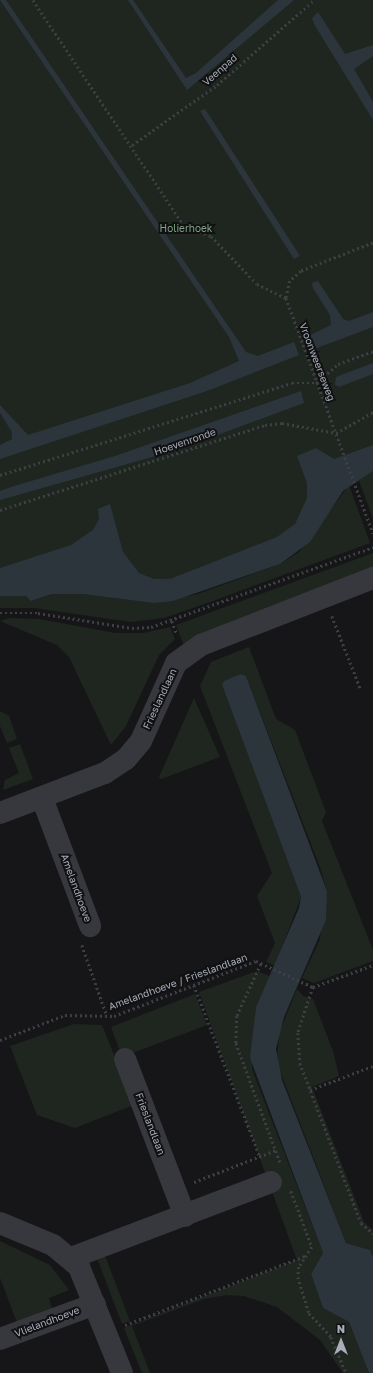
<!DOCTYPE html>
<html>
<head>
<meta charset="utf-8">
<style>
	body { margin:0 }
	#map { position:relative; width:373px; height:1373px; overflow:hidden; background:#161618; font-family:"Golos Text",sans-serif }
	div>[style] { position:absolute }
	.green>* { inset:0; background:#1e261f }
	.water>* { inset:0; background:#2c353c }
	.path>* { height:2.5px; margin-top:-1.25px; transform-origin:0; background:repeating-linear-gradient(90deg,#3d3f44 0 2px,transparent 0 5px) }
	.minor>* { height:22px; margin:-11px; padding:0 11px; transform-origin:11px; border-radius:11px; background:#37383d }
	span { translate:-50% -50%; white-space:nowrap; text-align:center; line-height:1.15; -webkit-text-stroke:4px #111113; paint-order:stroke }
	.street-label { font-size:10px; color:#a8adb8 }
	.park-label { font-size:10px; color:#7fa381 }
	.north { position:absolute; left:321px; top:1321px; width:40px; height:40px; -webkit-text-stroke:3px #111113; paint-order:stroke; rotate:0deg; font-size:11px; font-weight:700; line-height:16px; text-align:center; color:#a8adb8 }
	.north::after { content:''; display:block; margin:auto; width:14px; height:18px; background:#a8adb8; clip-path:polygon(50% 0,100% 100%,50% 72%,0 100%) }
</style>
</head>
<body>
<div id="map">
	<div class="green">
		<i style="clip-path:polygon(0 0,373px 0,373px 458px,340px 473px,292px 548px,164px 591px,0 585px)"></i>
		<i style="clip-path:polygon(373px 471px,373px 519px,358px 478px)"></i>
		<i style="clip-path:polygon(349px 485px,370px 543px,213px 601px,164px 618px,131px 622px,34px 608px,0 608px,0 596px,26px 596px,32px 601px,52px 594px,82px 594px,153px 603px,198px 594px,280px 564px,299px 552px)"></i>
		<i style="clip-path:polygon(373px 553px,373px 571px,184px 646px,183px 643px,176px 625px)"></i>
		<i style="clip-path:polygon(9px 618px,39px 619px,115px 633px,143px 633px,170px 627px,175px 639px,159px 655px,126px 726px,111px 745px,69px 657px,57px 645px,0 621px)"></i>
		<i style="clip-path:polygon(249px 647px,276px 719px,295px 730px,326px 812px,322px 821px,373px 950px,373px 961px,314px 983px,302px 978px,320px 939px,327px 891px,320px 867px,246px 676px,241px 674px,222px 685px,301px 897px,275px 966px,266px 962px,275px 943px,257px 896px,272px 873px,200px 686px,211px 662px)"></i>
		<i style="clip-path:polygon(194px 698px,220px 757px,161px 779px,159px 777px)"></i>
		<i style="clip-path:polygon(0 711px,9px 716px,17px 739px,7px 743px,0 726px)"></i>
		<i style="clip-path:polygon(20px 744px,33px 779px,3px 790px,5px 780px,19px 773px,9px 748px)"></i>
		<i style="clip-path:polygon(257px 971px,270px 976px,256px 1007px,252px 1069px,323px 1253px,311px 1274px,323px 1308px,349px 1322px,369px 1373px,343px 1373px,320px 1340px,277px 1307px,244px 1296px,226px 1295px,204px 1299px,132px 1326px,150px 1373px,142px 1373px,124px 1328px,297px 1260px,199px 992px)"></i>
		<i style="clip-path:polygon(297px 989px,303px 996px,313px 999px,333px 1051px,339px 1076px,312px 1087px,364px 1222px,373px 1230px,373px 1257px,370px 1250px,346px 1243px,277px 1063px,279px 1033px)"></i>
		<i style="clip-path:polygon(195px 994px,207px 1025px,122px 1057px,111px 1027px)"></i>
		<i style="clip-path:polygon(74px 1024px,102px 1025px,134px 1105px,75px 1128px,37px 1115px,10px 1046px)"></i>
		<i style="clip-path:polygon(0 1241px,50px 1265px,69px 1290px,49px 1298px,52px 1309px,18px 1325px,0 1278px)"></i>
		<i style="clip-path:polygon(105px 1256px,130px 1321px,122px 1324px,97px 1258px)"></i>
	</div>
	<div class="water">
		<i style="clip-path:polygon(0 0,6px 0,246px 352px,258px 356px,294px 342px,299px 355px,207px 391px,0 459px,0 445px,12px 439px,12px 432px,0 413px,0 405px,28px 435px,190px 383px,239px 361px,229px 337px)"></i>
		<i style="clip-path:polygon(128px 0,133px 0,186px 78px,196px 73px,278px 0,294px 0,187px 90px)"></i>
		<i style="clip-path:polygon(318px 12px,345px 54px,373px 45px,373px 56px,354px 69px,373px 102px,373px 120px,314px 24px,312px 18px)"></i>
		<i style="clip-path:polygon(205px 109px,262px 197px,300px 256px,294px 259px,200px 111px)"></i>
		<i style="clip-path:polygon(318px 281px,343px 319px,349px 321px,373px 312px,373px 327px,309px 351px,304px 338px,331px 325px,330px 315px,313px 288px,312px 283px)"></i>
		<i style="clip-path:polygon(373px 363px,373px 374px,339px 387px,335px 385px,336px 377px)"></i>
		<i style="clip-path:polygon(301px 391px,304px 403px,177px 450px,0 500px,0 491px,11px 487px,115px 456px)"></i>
		<i style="clip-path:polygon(373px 445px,373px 471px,343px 491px,310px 542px,280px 564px,173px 601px,153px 603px,82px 594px,52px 594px,31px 601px,26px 596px,0 596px,0 568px,71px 545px,93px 530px,99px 519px,98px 509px,110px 504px,123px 552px,139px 573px,154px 579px,170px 579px,277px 537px,295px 524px,307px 498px,307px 483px,297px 456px,316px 448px,334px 459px)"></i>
		<i style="clip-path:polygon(241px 674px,246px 676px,327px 891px,326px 920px,284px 1017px,276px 1049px,282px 1080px,346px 1243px,370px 1250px,373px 1257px,373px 1373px,369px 1373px,349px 1322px,323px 1308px,311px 1274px,323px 1253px,250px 1058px,256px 1007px,299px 908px,301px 897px,222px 685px,224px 681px)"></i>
	</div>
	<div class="path">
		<i style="left:33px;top:0;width:273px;rotate:56.2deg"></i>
		<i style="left:185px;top:227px;width:28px;rotate:19deg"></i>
		<i style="left:211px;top:236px;width:66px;rotate:46.2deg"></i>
		<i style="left:257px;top:284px;width:32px;rotate:26deg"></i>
		<i style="left:132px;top:145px;width:104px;rotate:-35.2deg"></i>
		<i style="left:217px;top:85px;width:129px;rotate:-41.2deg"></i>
		<i style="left:373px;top:243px;width:77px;rotate:158.7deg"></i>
		<i style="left:301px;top:271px;width:15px;rotate:138deg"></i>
		<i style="left:290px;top:281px;width:17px;rotate:103deg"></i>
		<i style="left:286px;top:298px;width:251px;rotate:69.7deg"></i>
		<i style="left:0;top:475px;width:306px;rotate:-17.5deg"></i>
		<i style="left:292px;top:383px;width:24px"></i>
		<i style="left:316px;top:383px;width:29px;rotate:-41deg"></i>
		<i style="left:338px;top:364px;width:37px;rotate:-20deg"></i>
		<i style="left:0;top:510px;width:278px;rotate:-17.8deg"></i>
		<i style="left:265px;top:425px;width:17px;rotate:-7deg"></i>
		<i style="left:282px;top:423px;width:55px;rotate:10.5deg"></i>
		<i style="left:336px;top:433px;width:43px;rotate:-29.6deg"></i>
		<i style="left:0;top:613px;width:38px"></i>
		<i style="left:38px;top:613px;width:95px;rotate:9.1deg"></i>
		<i style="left:132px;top:628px;width:19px;rotate:-3deg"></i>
		<i style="left:151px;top:627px;width:236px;rotate:-19.8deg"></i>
		<i style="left:332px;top:616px;width:79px;rotate:68.6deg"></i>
		<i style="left:172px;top:621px;width:15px;rotate:70deg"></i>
		<i style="left:82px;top:945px;width:75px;rotate:70.6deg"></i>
		<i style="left:261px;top:964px;width:57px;rotate:114.8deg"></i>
		<i style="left:237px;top:1016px;width:27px;rotate:92deg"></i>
		<i style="left:236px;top:1043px;width:127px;rotate:69.7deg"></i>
		<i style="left:194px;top:985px;width:184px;rotate:69deg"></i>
		<i style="left:313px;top:987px;width:48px;rotate:108.1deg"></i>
		<i style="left:298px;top:1033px;width:30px;rotate:86deg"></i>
		<i style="left:300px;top:1063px;width:171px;rotate:69.1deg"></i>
		<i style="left:361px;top:1223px;width:16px;rotate:40deg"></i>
		<i style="left:0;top:1040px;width:70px;rotate:-21deg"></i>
		<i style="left:65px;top:1015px;width:49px;rotate:1.2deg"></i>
		<i style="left:114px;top:1016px;width:152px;rotate:-21.2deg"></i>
		<i style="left:256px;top:961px;width:63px;rotate:24.5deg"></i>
		<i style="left:313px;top:987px;width:64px;rotate:-20.1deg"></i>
		<i style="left:310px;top:1090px;width:67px;rotate:-20.9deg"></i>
		<i style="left:194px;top:1182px;width:88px;rotate:-21.3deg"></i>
		<i style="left:291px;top:1191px;width:60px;rotate:69.4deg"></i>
		<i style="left:312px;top:1247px;width:24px;rotate:123deg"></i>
		<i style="left:299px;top:1267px;width:10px;rotate:96deg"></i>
		<i style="left:298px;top:1277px;width:38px;rotate:73deg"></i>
		<i style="left:309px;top:1313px;width:33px;rotate:47deg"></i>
		<i style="left:331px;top:1337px;width:39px;rotate:67deg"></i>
		<i style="left:125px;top:1325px;width:193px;rotate:-21deg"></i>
	</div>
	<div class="minor">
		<i style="left:42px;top:798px;width:137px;rotate:69.4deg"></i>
		<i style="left:0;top:813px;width:112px;rotate:-20.9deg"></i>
		<i style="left:105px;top:773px;width:25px;rotate:-34deg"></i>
		<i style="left:126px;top:759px;width:23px;rotate:-50deg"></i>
		<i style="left:141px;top:741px;width:85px;rotate:-65.8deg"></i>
		<i style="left:176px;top:663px;width:31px;rotate:-36deg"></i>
		<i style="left:201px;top:645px;width:185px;rotate:-21.3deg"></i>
		<i style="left:125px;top:1059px;width:168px;rotate:69.1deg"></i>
		<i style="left:0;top:1223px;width:57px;rotate:22.5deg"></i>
		<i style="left:53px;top:1245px;width:34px;rotate:40deg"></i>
		<i style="left:79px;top:1267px;width:114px;rotate:67.9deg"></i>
		<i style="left:71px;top:1258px;width:214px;rotate:-20.8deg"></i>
		<i style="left:0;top:1339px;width:101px;rotate:-20.2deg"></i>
	</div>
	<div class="street-label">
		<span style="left:220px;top:70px;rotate:-41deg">Veenpad</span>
		<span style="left:317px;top:362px;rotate:69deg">Vroonweerseweg</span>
		<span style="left:185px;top:442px;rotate:-19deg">Hoevenronde</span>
		<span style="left:160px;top:699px;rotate:-65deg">Frieslandlaan</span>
		<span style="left:76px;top:888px;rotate:70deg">Amelandhoeve</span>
		<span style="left:178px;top:982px;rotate:-20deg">Amelandhoeve / Frieslandlaan</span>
		<span style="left:150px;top:1124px;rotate:69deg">Frieslandlaan</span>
		<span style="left:47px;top:1322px;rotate:-21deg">Vlielandhoeve</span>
	</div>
	<div class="park-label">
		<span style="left:186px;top:229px">Holierhoek</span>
	</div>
	<div class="north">N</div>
</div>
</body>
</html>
